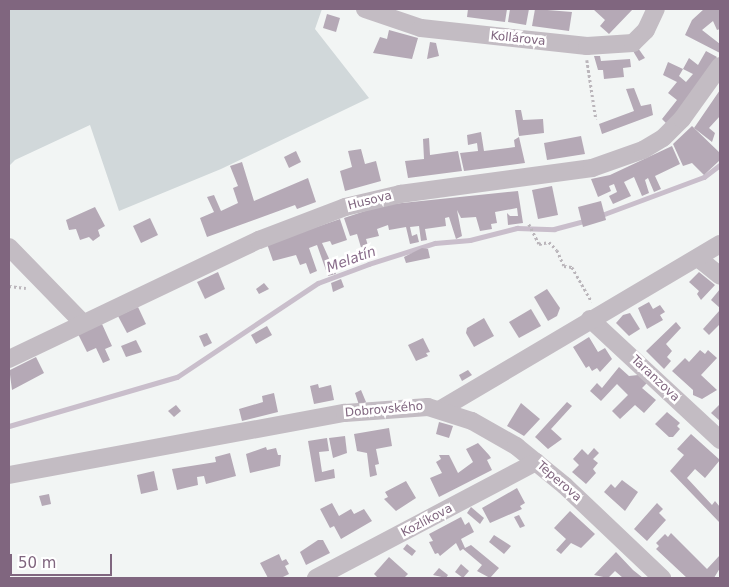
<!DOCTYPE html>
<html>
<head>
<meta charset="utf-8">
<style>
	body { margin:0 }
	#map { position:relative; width:729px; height:587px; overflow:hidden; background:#f2f5f4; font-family:"DejaVu Sans",sans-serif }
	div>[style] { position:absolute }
	.green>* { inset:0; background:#d1d8da }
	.stream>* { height:4.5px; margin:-2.25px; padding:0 2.25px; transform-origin:2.25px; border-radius:2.25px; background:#c9becb }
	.building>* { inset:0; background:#b5a9b6 }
	.path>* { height:2.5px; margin-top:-1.25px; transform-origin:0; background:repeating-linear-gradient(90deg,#bbb6bb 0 2.5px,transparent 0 5px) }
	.minor>* { height:18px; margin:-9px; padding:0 9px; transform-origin:9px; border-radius:9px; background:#c3bcc3 }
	span { translate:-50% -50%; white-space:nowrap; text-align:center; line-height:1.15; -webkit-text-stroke:5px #fff; paint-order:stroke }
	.street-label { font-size:12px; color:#80667f }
	.water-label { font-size:14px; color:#886c8a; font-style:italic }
	.frame { position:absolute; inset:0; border:10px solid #80667f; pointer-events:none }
	.scale { position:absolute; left:10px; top:554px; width:102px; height:22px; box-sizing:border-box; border:2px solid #80667f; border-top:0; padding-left:6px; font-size:15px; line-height:18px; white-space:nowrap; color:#80667f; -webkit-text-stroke:4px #fff; paint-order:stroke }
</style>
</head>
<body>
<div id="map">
	<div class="green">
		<i style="clip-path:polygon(9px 9px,322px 9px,315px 29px,369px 98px,221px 169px,119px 211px,90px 125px,15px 160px,9px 166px)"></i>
	</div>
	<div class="stream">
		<i style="left:599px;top:216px;width:112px;rotate:-20.4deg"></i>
		<i style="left:704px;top:177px;width:20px;rotate:-37deg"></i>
		<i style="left:9px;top:426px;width:175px;rotate:-16.3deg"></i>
		<i style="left:177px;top:377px;width:169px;rotate:-33.7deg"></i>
		<i style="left:318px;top:283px;width:54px;rotate:-20.4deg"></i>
		<i style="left:369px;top:264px;width:69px;rotate:-17.7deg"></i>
		<i style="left:435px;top:243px;width:35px;rotate:-5deg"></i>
		<i style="left:470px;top:240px;width:49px;rotate:-14.3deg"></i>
		<i style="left:517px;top:228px;width:37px;rotate:2deg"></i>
		<i style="left:554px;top:229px;width:34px;rotate:-15deg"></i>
	</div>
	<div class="building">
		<i style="clip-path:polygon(468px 9px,507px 9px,505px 22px,467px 17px)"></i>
		<i style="clip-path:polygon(510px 9px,529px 9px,526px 25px,508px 22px)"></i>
		<i style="clip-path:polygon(535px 9px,572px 12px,569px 31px,532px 26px)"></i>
		<i style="clip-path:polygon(593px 9px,633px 9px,609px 34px,600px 26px,605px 20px)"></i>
		<i style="clip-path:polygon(704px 9px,720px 9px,720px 29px,717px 30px,713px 21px,702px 30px,720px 44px,720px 53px,685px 35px,692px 20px)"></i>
		<i style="clip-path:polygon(327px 14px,340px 18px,336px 32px,323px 28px)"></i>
		<i style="clip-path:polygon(389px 30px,418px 38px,412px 59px,373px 53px,380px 37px,387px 39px)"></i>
		<i style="clip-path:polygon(430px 42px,436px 43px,439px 56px,427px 59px)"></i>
		<i style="clip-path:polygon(638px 48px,645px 58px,639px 61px,633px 51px)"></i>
		<i style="clip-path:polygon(706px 51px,717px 57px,669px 126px,662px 119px,677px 100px,668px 93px,677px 82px,663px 75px,668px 62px,683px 69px,679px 76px,686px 82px,693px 74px,683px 69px,689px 58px,698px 65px)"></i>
		<i style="clip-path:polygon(594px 56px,600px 56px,601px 61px,630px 59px,631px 67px,623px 68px,624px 77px,604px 79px,603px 70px,598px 70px)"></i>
		<i style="clip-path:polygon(634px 88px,641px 106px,651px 104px,653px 115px,602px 134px,599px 124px,634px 111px,626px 89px)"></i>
		<i style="clip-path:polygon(720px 90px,720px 116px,709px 128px,715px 133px,712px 142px,694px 128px)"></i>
		<i style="clip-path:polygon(515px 110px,521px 110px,523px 120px,543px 119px,544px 133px,519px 136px)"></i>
		<i style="clip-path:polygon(692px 126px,720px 153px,720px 160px,704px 175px,692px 163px,683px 166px,673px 144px)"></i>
		<i style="clip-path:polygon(481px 132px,484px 151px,515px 147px,514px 140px,519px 137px,525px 163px,464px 171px,460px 153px,478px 151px,477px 143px,468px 145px,467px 135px)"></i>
		<i style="clip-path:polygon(581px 136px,585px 154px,547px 160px,544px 143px)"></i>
		<i style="clip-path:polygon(429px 138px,430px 155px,458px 151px,462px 171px,408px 178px,405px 161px,424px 159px,423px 139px)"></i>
		<i style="clip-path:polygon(672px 146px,680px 164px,655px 176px,661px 189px,654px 192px,648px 178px,645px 180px,649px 193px,642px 196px,634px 177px,624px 182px,631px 196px,613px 204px,609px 196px,617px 192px,614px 184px,609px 186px,611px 191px,598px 197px,591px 179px,610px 175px)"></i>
		<i style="clip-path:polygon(361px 149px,365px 164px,376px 161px,381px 181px,345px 191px,340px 171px,352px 167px,348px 151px)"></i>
		<i style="clip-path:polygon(296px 151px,301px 162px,289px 168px,284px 157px)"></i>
		<i style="clip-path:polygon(242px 162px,254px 201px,308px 178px,316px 202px,297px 209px,295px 205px,207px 237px,200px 218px,214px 212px,207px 197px,214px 195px,221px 211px,238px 203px,233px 188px,238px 186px,230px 166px)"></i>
		<i style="clip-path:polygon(552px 186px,558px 215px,538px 219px,532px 190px)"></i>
		<i style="clip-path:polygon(518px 191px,523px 223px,508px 225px,507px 213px,510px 216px,518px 216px,517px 208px,495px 212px,497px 223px,491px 224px,492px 229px,480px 231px,476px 217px,461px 218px,457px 210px,462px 236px,456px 239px,449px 217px,445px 218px,446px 226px,425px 229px,427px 240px,421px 241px,419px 226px,410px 227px,412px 236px,417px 234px,419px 242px,410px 244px,406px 227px,389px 230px,388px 225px,377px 229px,379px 236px,366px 239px,372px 259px,365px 261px,357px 234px,350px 236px,344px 218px,383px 205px)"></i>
		<i style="clip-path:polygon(601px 201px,606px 220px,583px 227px,578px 207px)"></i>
		<i style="clip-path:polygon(95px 207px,105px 226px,98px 230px,100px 236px,93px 241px,89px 237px,80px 240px,76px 229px,69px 230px,66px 220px)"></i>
		<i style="clip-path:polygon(150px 218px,158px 235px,141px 243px,133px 226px)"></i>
		<i style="clip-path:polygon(340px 219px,347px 240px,332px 245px,330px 241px,322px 243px,336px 274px,328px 276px,317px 245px,309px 248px,317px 271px,310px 274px,306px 263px,300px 265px,296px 255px,273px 261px,267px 244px)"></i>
		<i style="clip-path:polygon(422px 248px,428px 249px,430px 258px,406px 263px,404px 257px)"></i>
		<i style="clip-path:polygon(218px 272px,225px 289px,205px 299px,197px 282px)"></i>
		<i style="clip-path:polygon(699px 272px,715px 285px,701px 300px,697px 294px,699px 291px,689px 282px)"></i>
		<i style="clip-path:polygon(341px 279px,344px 287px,333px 292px,331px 283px)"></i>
		<i style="clip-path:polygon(264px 283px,269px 289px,259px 294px,256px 289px)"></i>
		<i style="clip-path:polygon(547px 289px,560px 308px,557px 316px,548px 321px,534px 297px)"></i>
		<i style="clip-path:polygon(720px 289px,720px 308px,711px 300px)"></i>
		<i style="clip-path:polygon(649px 302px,653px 309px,660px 305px,665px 312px,660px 315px,663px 320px,647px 329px,638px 308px)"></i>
		<i style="clip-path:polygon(138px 307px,146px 324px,127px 333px,118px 316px)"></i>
		<i style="clip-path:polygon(531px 309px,541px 326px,519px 338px,509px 322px)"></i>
		<i style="clip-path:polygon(720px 310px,720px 324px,709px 335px,703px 329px)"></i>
		<i style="clip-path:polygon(630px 313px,640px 329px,629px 336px,616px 323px,623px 315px)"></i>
		<i style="clip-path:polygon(484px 318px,494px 336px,474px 347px,466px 333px,467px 328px)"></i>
		<i style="clip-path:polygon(676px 322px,681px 328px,666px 344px,672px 351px,667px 357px,671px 361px,664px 369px,646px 351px)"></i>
		<i style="clip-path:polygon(102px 324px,112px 346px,105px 349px,110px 360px,103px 363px,96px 348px,87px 352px,78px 334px)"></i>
		<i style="clip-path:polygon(267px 326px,272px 335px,256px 344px,251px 335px)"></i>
		<i style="clip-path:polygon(207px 333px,212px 343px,204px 347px,199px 336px)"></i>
		<i style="clip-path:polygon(589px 337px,598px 352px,605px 348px,612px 359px,600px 372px,597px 368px,592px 371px,589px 366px,586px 368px,573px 347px)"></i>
		<i style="clip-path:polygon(423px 338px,430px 352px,426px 353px,428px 356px,416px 361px,408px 345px)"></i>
		<i style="clip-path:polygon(136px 340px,142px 352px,126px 357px,121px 346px)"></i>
		<i style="clip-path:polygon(700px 350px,705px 354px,708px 350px,717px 358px,701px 375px,717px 390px,702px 399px,693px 395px,693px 390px,672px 371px,685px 358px,689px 362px)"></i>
		<i style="clip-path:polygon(36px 357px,44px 373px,12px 390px,9px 367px,10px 370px)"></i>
		<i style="clip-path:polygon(619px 367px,629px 376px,638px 375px,647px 383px,642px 388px,656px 400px,644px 413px,635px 405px,620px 419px,612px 411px,628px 395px,617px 384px,601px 401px,590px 391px,597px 383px,602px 388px)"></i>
		<i style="clip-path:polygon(468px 370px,472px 375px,462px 381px,459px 375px)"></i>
		<i style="clip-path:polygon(318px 384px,319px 388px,331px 385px,334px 400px,314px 404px,310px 386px)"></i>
		<i style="clip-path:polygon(361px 390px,366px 402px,359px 405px,355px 393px)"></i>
		<i style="clip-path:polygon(274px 393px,278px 412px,242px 421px,239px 409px,263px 402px,262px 396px)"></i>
		<i style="clip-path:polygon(567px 402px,572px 406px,551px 429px,562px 439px,548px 449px,535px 437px)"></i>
		<i style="clip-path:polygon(521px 403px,540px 419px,524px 436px,507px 426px)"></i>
		<i style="clip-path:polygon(720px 404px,720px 421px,711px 413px)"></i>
		<i style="clip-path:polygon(176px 405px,181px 411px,174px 417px,168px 411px)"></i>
		<i style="clip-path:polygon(667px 412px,680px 423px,677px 426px,680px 429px,673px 437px,669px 437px,655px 424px)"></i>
		<i style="clip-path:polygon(439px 422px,453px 426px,449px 438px,436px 434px)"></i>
		<i style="clip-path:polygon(389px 428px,392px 446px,376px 449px,379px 464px,375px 465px,377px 475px,370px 477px,367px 453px,357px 451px,354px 434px)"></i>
		<i style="clip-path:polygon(691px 434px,720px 460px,705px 478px,695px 469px,687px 478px,712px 505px,715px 501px,720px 507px,720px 523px,670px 471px,684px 455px,677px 449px)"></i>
		<i style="clip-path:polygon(345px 436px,347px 453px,333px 458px,329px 438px)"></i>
		<i style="clip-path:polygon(327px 438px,329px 451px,319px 452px,322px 472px,334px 469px,335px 478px,315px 482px,308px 441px)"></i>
		<i style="clip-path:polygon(478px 443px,489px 455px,491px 458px,487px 460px,492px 470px,439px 497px,430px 478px,442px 473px,436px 462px,441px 459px,439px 455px,449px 455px,458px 473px,473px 462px,466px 449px)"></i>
		<i style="clip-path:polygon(266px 447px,267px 450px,276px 448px,278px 455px,281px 455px,280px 466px,250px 473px,246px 454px)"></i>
		<i style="clip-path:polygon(594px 448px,599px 453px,593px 459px,598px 463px,593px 469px,596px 473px,586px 484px,572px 472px,579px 465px,573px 459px,582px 449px,588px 455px)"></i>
		<i style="clip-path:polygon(230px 453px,236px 476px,206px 484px,204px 476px,197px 477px,198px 485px,177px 490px,172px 469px,216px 462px,215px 457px)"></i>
		<i style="clip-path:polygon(154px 471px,158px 490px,141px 494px,137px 475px)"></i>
		<i style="clip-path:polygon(622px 480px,638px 492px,625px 511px,604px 492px,611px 484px,615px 488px)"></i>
		<i style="clip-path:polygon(406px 481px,416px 498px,396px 511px,384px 499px,388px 497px,385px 492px)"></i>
		<i style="clip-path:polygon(517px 488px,525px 503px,520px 506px,522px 509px,490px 523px,482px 508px)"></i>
		<i style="clip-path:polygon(49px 494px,51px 504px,42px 506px,39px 496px)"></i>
		<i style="clip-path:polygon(332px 503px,339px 516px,351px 509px,354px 514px,364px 509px,372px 521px,341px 539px,334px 526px,330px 528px,320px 509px)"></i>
		<i style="clip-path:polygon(657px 503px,663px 509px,659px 513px,666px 520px,647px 541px,634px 529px)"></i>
		<i style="clip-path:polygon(471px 507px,484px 518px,480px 524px,467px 513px)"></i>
		<i style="clip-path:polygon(570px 511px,595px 534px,581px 548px,571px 543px,561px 554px,556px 550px,566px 539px,554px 528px)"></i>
		<i style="clip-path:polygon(519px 515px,525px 526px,520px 528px,514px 517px)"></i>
		<i style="clip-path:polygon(461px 517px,465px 525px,469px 522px,474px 532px,461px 539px,465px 548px,471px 545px,499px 568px,490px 578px,477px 571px,482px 565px,463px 549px,460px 551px,456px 543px,440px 556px,438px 553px,435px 554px,429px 542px,433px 541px,429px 534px)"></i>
		<i style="clip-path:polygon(671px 533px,707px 569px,720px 555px,720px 568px,714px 578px,687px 578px,656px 549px,659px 546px,656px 543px,665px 534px,668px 537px)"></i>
		<i style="clip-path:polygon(494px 535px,511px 546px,504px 554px,489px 542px)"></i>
		<i style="clip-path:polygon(318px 540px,323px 540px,330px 553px,306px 565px,300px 552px)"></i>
		<i style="clip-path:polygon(407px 544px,416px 551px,412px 556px,403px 549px)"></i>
		<i style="clip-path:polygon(616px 552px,633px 570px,643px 578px,623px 578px,615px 571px,608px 578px,594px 575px)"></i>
		<i style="clip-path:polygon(279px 554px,282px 561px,286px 559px,289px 564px,285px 566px,289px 574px,281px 578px,268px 578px,260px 563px)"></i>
		<i style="clip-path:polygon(389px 557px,408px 574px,404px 578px,378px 578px,374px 574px)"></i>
		<i style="clip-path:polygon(461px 564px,469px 571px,463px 578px,455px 572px)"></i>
		<i style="clip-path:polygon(439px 568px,448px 575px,446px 578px,433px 575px)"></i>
	</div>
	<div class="path">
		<i style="left:587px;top:60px;width:60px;rotate:81.3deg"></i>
		<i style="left:529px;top:224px;width:22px;rotate:63deg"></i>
		<i style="left:539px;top:244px;width:10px;rotate:-11deg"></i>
		<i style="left:549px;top:242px;width:11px;rotate:45deg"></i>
		<i style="left:557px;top:250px;width:17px;rotate:66deg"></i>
		<i style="left:564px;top:266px;width:8px;rotate:7deg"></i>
		<i style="left:572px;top:267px;width:40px;rotate:60.3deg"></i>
		<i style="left:9px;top:286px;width:17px;rotate:7deg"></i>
	</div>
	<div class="minor">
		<i style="left:365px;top:9px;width:59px;rotate:18.7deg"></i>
		<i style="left:421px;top:28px;width:167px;rotate:6.2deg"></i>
		<i style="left:587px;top:46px;width:46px;rotate:-3.7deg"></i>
		<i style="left:633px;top:43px;width:18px;rotate:-45deg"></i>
		<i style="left:646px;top:30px;width:23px;rotate:-65deg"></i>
		<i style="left:9px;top:247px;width:105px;rotate:45.8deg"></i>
		<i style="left:698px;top:258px;width:28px;rotate:39deg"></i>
		<i style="left:590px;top:319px;width:178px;rotate:42.9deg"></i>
		<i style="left:9px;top:359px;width:277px;rotate:-25.5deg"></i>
		<i style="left:259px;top:240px;width:92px;rotate:-21deg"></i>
		<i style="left:345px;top:207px;width:57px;rotate:-13.3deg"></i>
		<i style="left:400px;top:194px;width:194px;rotate:-7.7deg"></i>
		<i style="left:592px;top:168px;width:54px;rotate:-19.4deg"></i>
		<i style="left:643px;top:150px;width:23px;rotate:-31deg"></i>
		<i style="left:663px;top:138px;width:27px;rotate:-45deg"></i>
		<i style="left:682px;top:119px;width:65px;rotate:-54.4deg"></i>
		<i style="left:441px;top:409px;width:324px;rotate:-30.6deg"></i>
		<i style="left:9px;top:475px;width:342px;rotate:-10.5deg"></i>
		<i style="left:345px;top:413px;width:83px;rotate:-4.1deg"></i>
		<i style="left:428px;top:407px;width:46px;rotate:17.7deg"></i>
		<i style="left:472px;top:421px;width:51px;rotate:29.6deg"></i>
		<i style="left:516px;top:446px;width:63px;rotate:39.2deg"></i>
		<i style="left:565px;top:486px;width:134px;rotate:43.5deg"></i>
		<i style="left:316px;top:578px;width:249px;rotate:-27.8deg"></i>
	</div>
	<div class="street-label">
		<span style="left:518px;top:39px;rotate:6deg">Kollárova</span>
		<span style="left:370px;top:201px;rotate:-14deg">Husova</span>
		<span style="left:655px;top:379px;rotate:43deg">Taranzova</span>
		<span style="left:384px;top:410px;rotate:-5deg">Dobrovského</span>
		<span style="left:559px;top:482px;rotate:41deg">Teperova</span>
		<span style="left:427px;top:521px;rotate:-28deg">Kozlíkova</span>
	</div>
	<div class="water-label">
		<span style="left:351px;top:259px;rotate:-20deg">Melatín</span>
	</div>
	<div class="frame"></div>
	<div class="scale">50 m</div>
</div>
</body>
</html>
